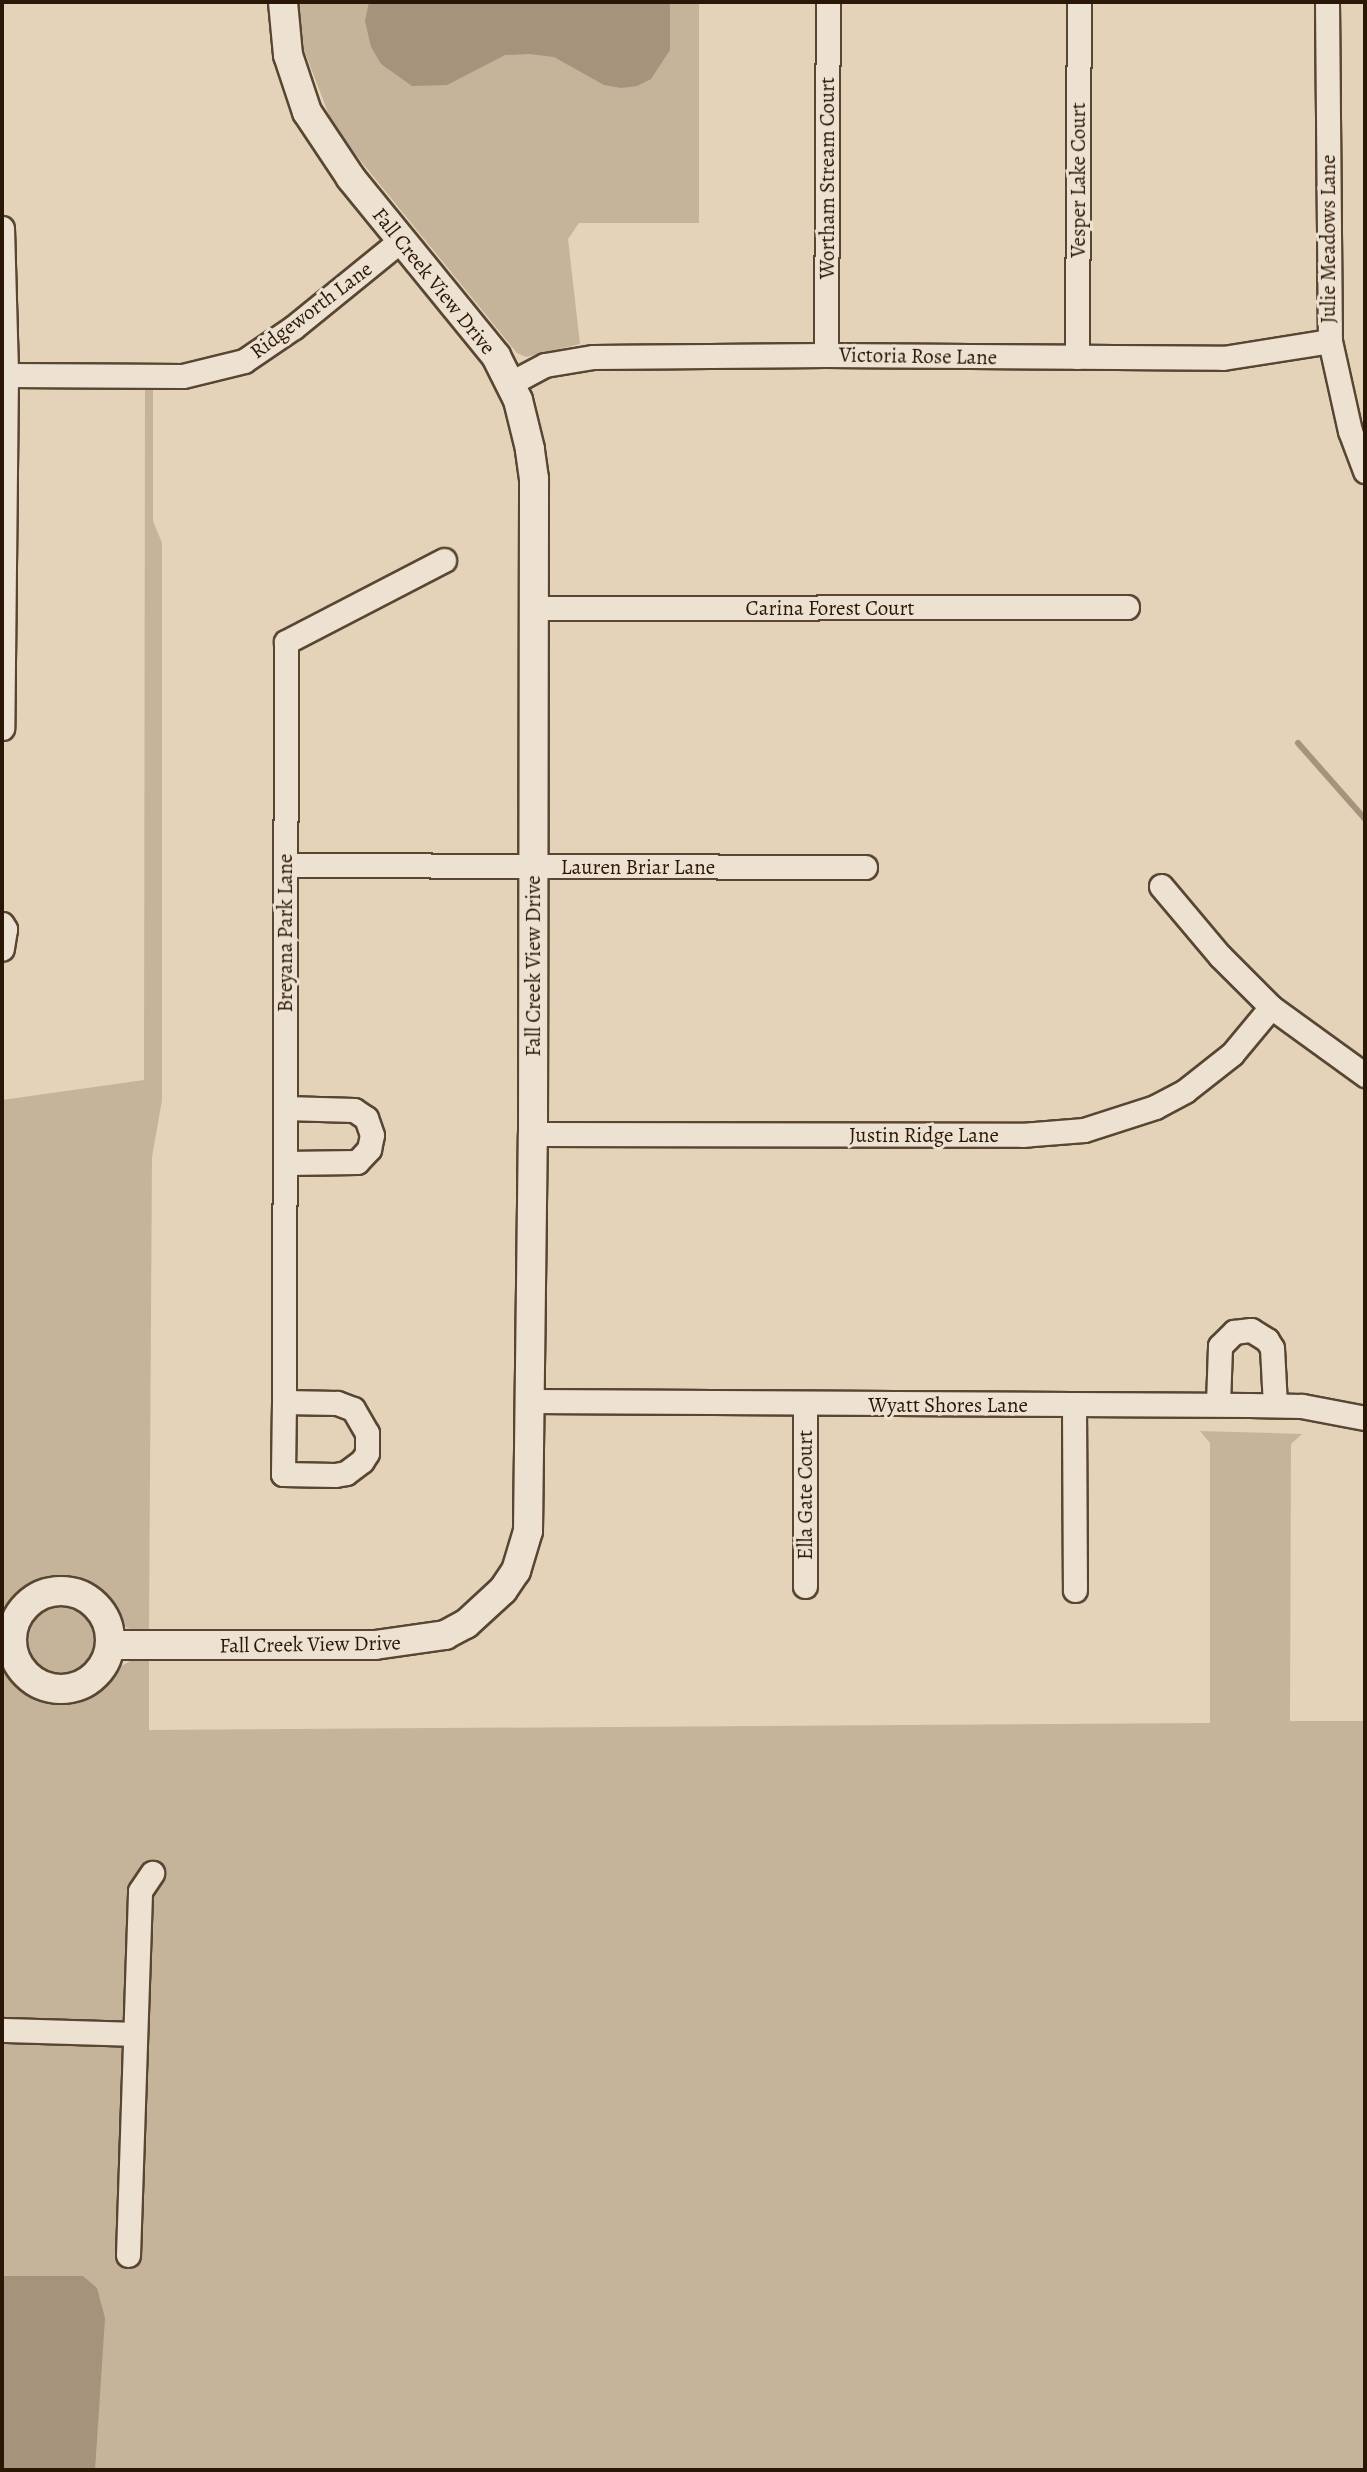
<!DOCTYPE html>
<html>
<head>
<meta charset="utf-8">
<style>
	body { margin:0 }
	#map { position:relative; width:1367px; height:2472px; overflow:hidden; background:#e4d3b9; font-family:Alegreya,serif }
	div>[style] { position:absolute }
	.green>* { inset:0; background:#c5b39a }
	.round { border-radius:50% }
	.water>* { inset:0; background:#a5937c }
	.stream>* { height:6px; margin:-3px; padding:0 3px; transform-origin:3px; border-radius:3px; background:#a5937c }
	.roads { filter:drop-shadow(2px 0 #594632) drop-shadow(-2px 0 #594632) drop-shadow(0 2px #594632) drop-shadow(0 -2px #594632) }
	.minor>* { height:23px; margin:-11.5px; padding:0 11.5px; transform-origin:11.5px; border-radius:11.5px; background:#ede2d2 }
	.tertiary>* { height:28px; margin:-14px; padding:0 14px; transform-origin:14px; border-radius:14px; background:#ede2d2 }
	.tertiary>.ring { margin:-14px; padding:0; box-sizing:content-box; background:none; border:28px solid #ede2d2; border-radius:50% }
	span { translate:-50% -50%; white-space:nowrap; text-align:center; line-height:1.15; -webkit-text-stroke:6px #ede2d2; paint-order:stroke }
	.street-label { font-size:21px; color:#2b1705 }
	.frame { position:absolute; inset:0; border:4px solid #2b1705; pointer-events:none }
</style>
</head>
<body>
<div id="map">
	<div class="green">
		<i style="clip-path:polygon(299px 2px,699px 2px,699px 223px,579px 223px,568px 239px,580px 344px,526px 357px,517px 353px,334px 128px,304px 50px)"></i>
		<i style="clip-path:polygon(145px 388px,153px 388px,153px 521px,162px 543px,162px 1100px,152px 1157px,149px 1633px,127px 1628px,100px 1595px,86px 1585px,68px 1580px,39px 1583px,2px 1607px,2px 1100px,144px 1080px)"></i>
		<i style="clip-path:polygon(1200px 1431px,1302px 1434px,1291px 1444px,1290px 1721px,1365px 1721px,1365px 2470px,2px 2470px,2px 1661px,22px 1690px,38px 1700px,54px 1703px,87px 1698px,104px 1685px,118px 1668px,132px 1660px,149px 1660px,149px 1730px,1210px 1723px,1210px 1443px)"></i>
		<i class="round" style="left:24px;top:1603px;width:74px;height:74px"></i>
	</div>
	<div class="water">
		<i style="clip-path:polygon(369px 2px,670px 2px,670px 50px,651px 79px,637px 86px,621px 88px,604px 85px,554px 57px,529px 54px,505px 55px,447px 85px,412px 86px,381px 64px,371px 47px,365px 21px)"></i>
		<i style="clip-path:polygon(2px 2276px,83px 2276px,97px 2288px,105px 2318px,95px 2470px,2px 2470px)"></i>
	</div>
	<div class="stream">
		<i style="left:1298px;top:743px;width:101px;rotate:48.6deg"></i>
	</div>
	<div class="roads">
		<div class="minor">
			<i style="left:1327px;top:2px;width:339px;rotate:89.5deg"></i>
			<i style="left:1330px;top:341px;width:92px;rotate:77.5deg"></i>
			<i style="left:1350px;top:431px;width:43px;rotate:69.4deg"></i>
			<i style="left:2px;top:228px;width:147px;rotate:88.4deg"></i>
			<i style="left:6px;top:375px;width:353px;rotate:90.6deg"></i>
			<i style="left:826px;top:355px;width:353px;rotate:-89.7deg"></i>
			<i style="left:1077px;top:357px;width:355px;rotate:-89.7deg"></i>
			<i style="left:6px;top:375px;width:177px;rotate:0.3deg"></i>
			<i style="left:183px;top:376px;width:63px;rotate:-13.8deg"></i>
			<i style="left:244px;top:361px;width:60px;rotate:-34.2deg"></i>
			<i style="left:294px;top:327px;width:138px;rotate:-39.1deg"></i>
			<i style="left:511px;top:383px;width:38px;rotate:-28deg"></i>
			<i style="left:545px;top:365px;width:49px;rotate:-9.5deg"></i>
			<i style="left:593px;top:357px;width:233px;rotate:-0.5deg"></i>
			<i style="left:826px;top:355px;width:397px;rotate:0.4deg"></i>
			<i style="left:1223px;top:358px;width:108px;rotate:-9deg"></i>
			<i style="left:533px;top:608px;width:594px;rotate:-0.1deg"></i>
			<i style="left:285px;top:865px;width:580px;rotate:0.2deg"></i>
			<i style="left:1161px;top:886px;width:92px;rotate:49.9deg"></i>
			<i style="left:1220px;top:956px;width:72px;rotate:45deg"></i>
			<i style="left:1271px;top:1007px;width:116px;rotate:35.9deg"></i>
			<i style="left:2px;top:924px;width:6px;rotate:59deg"></i>
			<i style="left:5px;top:929px;width:20px;rotate:99deg"></i>
			<i style="left:533px;top:1134px;width:489px;rotate:0.1deg"></i>
			<i style="left:1022px;top:1135px;width:62px;rotate:-4.6deg"></i>
			<i style="left:1084px;top:1130px;width:75px;rotate:-17.9deg"></i>
			<i style="left:1155px;top:1107px;width:34px;rotate:-28deg"></i>
			<i style="left:1185px;top:1091px;width:60px;rotate:-38.2deg"></i>
			<i style="left:1232px;top:1054px;width:61px;rotate:-50.3deg"></i>
			<i style="left:285px;top:1163px;width:72px;rotate:-0.8deg"></i>
			<i style="left:357px;top:1162px;width:18px;rotate:-47deg"></i>
			<i style="left:369px;top:1149px;width:14px;rotate:-78deg"></i>
			<i style="left:372px;top:1135px;width:18px;rotate:-109deg"></i>
			<i style="left:366px;top:1118px;width:14px;rotate:-146deg"></i>
			<i style="left:354px;top:1110px;width:69px;rotate:-178.3deg"></i>
			<i style="left:531px;top:1401px;width:718px;rotate:0.32deg"></i>
			<i style="left:1249px;top:1405px;width:53px;rotate:1.1deg"></i>
			<i style="left:1302px;top:1406px;width:64px;rotate:10.8deg"></i>
			<i style="left:284px;top:1402px;width:72px;rotate:90.8deg"></i>
			<i style="left:283px;top:1474px;width:52px;rotate:1.1deg"></i>
			<i style="left:335px;top:1475px;width:11px;rotate:-10deg"></i>
			<i style="left:346px;top:1473px;width:20px;rotate:-37deg"></i>
			<i style="left:362px;top:1461px;width:9px;rotate:-58deg"></i>
			<i style="left:367px;top:1453px;width:20px;rotate:-90deg"></i>
			<i style="left:367px;top:1433px;width:28px;rotate:-120deg"></i>
			<i style="left:353px;top:1409px;width:17px;rotate:-159deg"></i>
			<i style="left:337px;top:1403px;width:53px;rotate:-178.9deg"></i>
			<i style="left:284px;top:1402px;width:760px;rotate:-89.85deg"></i>
			<i style="left:286px;top:642px;width:178px;rotate:-27.4deg"></i>
			<i style="left:805px;top:1403px;width:183px;rotate:90deg"></i>
			<i style="left:1218px;top:1404px;width:58px;rotate:-88deg"></i>
			<i style="left:1220px;top:1346px;width:20px;rotate:-45deg"></i>
			<i style="left:1234px;top:1332px;width:17px;rotate:-7deg"></i>
			<i style="left:1251px;top:1330px;width:19px;rotate:32deg"></i>
			<i style="left:1267px;top:1340px;width:9px;rotate:58deg"></i>
			<i style="left:1272px;top:1348px;width:57px;rotate:87deg"></i>
			<i style="left:1074px;top:1406px;width:184px;rotate:89.7deg"></i>
			<i style="left:2px;top:2030px;width:132px;rotate:1.7deg"></i>
			<i style="left:128px;top:2255px;width:364px;rotate:-88.1deg"></i>
			<i style="left:140px;top:1891px;width:22px;rotate:-56deg"></i>
		</div>
		<div class="tertiary">
			<i class="ring" style="left:12px;top:1591px;width:70px;height:70px"></i>
			<i style="left:110px;top:1645px;width:265px"></i>
			<i style="left:375px;top:1645px;width:71px;rotate:-8.1deg"></i>
			<i style="left:445px;top:1635px;width:24px;rotate:-28deg"></i>
			<i style="left:466px;top:1624px;width:50px;rotate:-42.6deg"></i>
			<i style="left:503px;top:1590px;width:23px;rotate:-56deg"></i>
			<i style="left:516px;top:1571px;width:42px;rotate:-73.3deg"></i>
			<i style="left:528px;top:1531px;width:397px;rotate:-89.3deg"></i>
			<i style="left:533px;top:1134px;width:655px;rotate:-89.91deg"></i>
			<i style="left:534px;top:479px;width:30px;rotate:-98deg"></i>
			<i style="left:530px;top:449px;width:50px;rotate:-103.8deg"></i>
			<i style="left:518px;top:400px;width:49px;rotate:-116.6deg"></i>
			<i style="left:496px;top:356px;width:230px;rotate:-129.2deg"></i>
			<i style="left:351px;top:178px;width:79px;rotate:-123.7deg"></i>
			<i style="left:307px;top:112px;width:60px;rotate:-108.4deg"></i>
			<i style="left:288px;top:55px;width:53px;rotate:-95.4deg"></i>
		</div>
	</div>
	<div class="street-label">
		<span style="left:827px;top:178px;rotate:-90deg">Wortham Stream Court</span>
		<span style="left:1078px;top:180px;rotate:-90deg">Vesper Lake Court</span>
		<span style="left:1328px;top:239px;rotate:-90deg">Julie Meadows Lane</span>
		<span style="left:434px;top:281px;rotate:51deg">Fall Creek View Drive</span>
		<span style="left:311px;top:310px;rotate:-37deg">Ridgeworth Lane</span>
		<span style="left:918px;top:356px;rotate:1deg">Victoria Rose Lane</span>
		<span style="left:830px;top:608px">Carina Forest Court</span>
		<span style="left:638px;top:867px">Lauren Briar Lane</span>
		<span style="left:285px;top:933px;rotate:-90deg">Breyana Park Lane</span>
		<span style="left:533px;top:966px;rotate:-90deg">Fall Creek View Drive</span>
		<span style="left:924px;top:1135px">Justin Ridge Lane</span>
		<span style="left:948px;top:1405px">Wyatt Shores Lane</span>
		<span style="left:805px;top:1495px;rotate:-90deg">Ella Gate Court</span>
		<span style="left:310px;top:1644px;rotate:-1deg">Fall Creek View Drive</span>
	</div>
	<div class="frame"></div>
</div>
</body>
</html>
